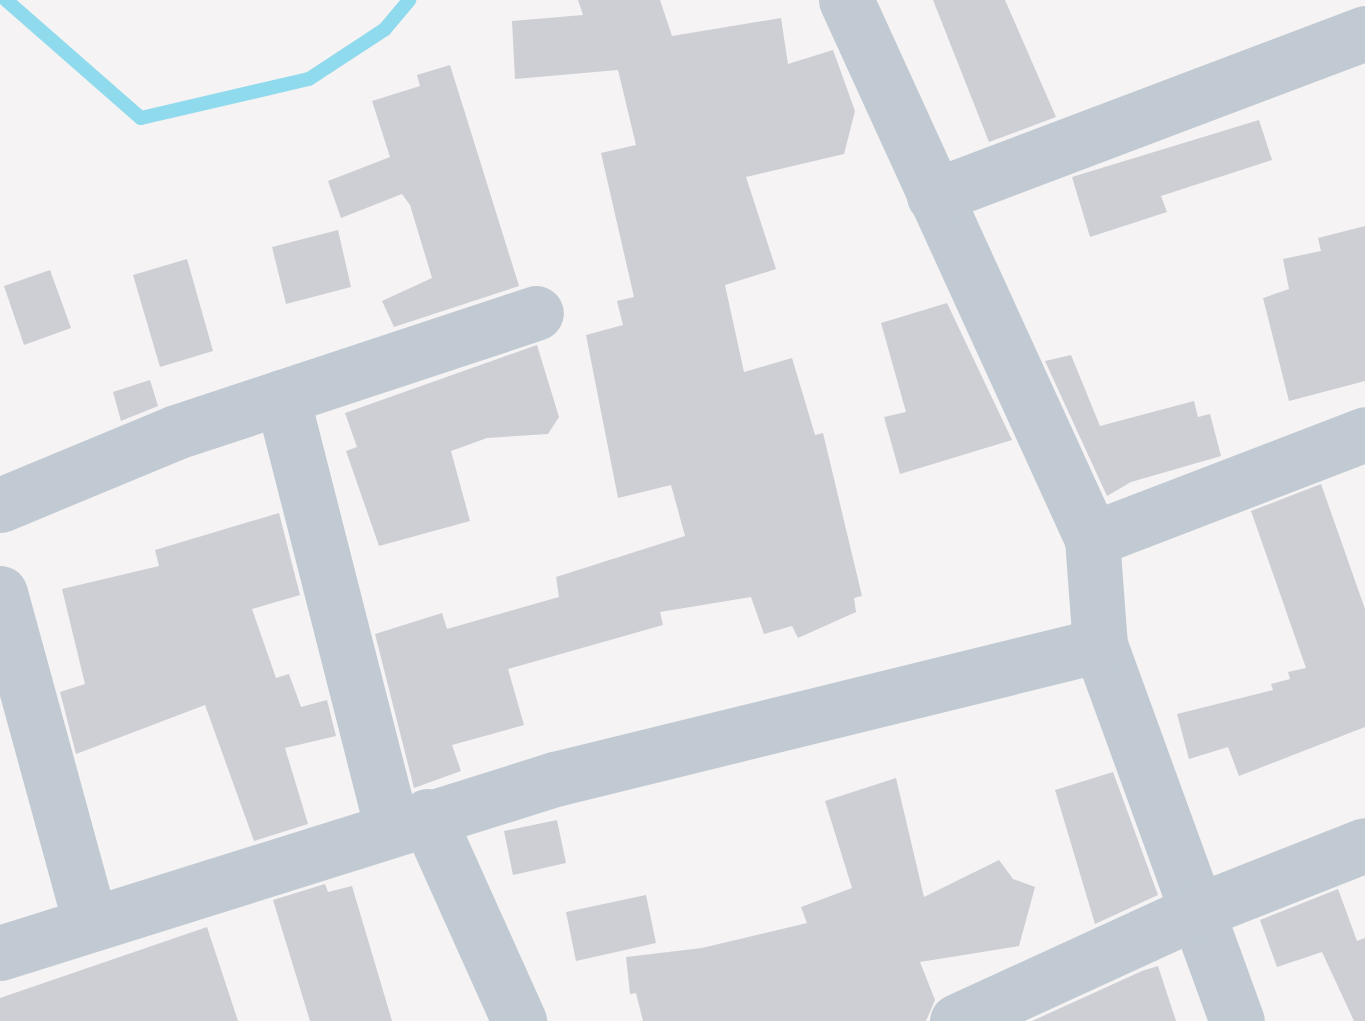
<!DOCTYPE html>
<html>
<head>
<meta charset="utf-8">
<style>
	body { margin:0 }
	#map { position:relative; width:1365px; height:1021px; overflow:hidden; background:#f5f3f3; font-family:"Titillium Web",sans-serif }
	div>[style] { position:absolute }
	.stream>* { height:14px; margin:-7px; padding:0 7px; transform-origin:7px; border-radius:7px; background:#90daee }
	.building>* { inset:0; background:#cdcfd5 }
	.street>* { height:55px; margin:-27.5px; padding:0 27.5px; transform-origin:27.5px; border-radius:27.5px; background:#c1cad2 }
	span { translate:-50% -50%; white-space:nowrap; text-align:center; line-height:1.15; -webkit-text-stroke:8px #fff; paint-order:stroke }
</style>
</head>
<body>
<div id="map">
	<div class="stream">
		<i style="left:6px;top:0;width:179px;rotate:41.2deg"></i>
		<i style="left:141px;top:118px;width:172px;rotate:-13.1deg"></i>
		<i style="left:309px;top:79px;width:91px;rotate:-33.3deg"></i>
		<i style="left:385px;top:29px;width:38px;rotate:-50deg"></i>
	</div>
	<div class="building">
		<i style="clip-path:polygon(578px 0,660px 0,672px 36px,781px 18px,788px 64px,833px 50px,855px 111px,844px 154px,746px 177px,776px 269px,725px 285px,744px 372px,792px 358px,815px 435px,823px 433px,862px 596px,854px 598px,856px 612px,798px 638px,792px 626px,764px 634px,751px 597px,660px 612px,663px 625px,508px 669px,524px 725px,452px 745px,461px 771px,414px 788px,375px 634px,442px 613px,447px 629px,559px 597px,556px 577px,685px 536px,671px 485px,618px 498px,586px 335px,623px 325px,617px 301px,634px 297px,601px 153px,636px 145px,618px 70px,515px 79px,512px 21px,583px 15px)"></i>
		<i style="clip-path:polygon(933px 0,1005px 0,1056px 117px,989px 142px)"></i>
		<i style="clip-path:polygon(450px 65px,519px 286px,394px 327px,382px 301px,432px 278px,410px 205px,402px 194px,341px 218px,328px 181px,390px 157px,372px 101px,420px 86px,417px 75px)"></i>
		<i style="clip-path:polygon(1259px 120px,1272px 160px,1161px 196px,1167px 212px,1090px 237px,1072px 177px)"></i>
		<i style="clip-path:polygon(1365px 226px,1365px 381px,1289px 401px,1263px 298px,1289px 289px,1283px 259px,1321px 251px,1318px 238px)"></i>
		<i style="clip-path:polygon(338px 230px,351px 287px,286px 304px,272px 247px)"></i>
		<i style="clip-path:polygon(187px 259px,213px 351px,160px 367px,133px 275px)"></i>
		<i style="clip-path:polygon(50px 270px,71px 328px,24px 345px,4px 286px)"></i>
		<i style="clip-path:polygon(947px 303px,1012px 440px,900px 474px,884px 417px,906px 412px,881px 323px)"></i>
		<i style="clip-path:polygon(537px 345px,559px 417px,548px 434px,487px 438px,451px 451px,470px 521px,379px 546px,346px 451px,357px 447px,345px 413px)"></i>
		<i style="clip-path:polygon(1071px 355px,1100px 426px,1194px 401px,1198px 417px,1210px 414px,1221px 456px,1131px 482px,1107px 496px,1045px 361px)"></i>
		<i style="clip-path:polygon(150px 380px,158px 406px,121px 421px,113px 392px)"></i>
		<i style="clip-path:polygon(1321px 484px,1365px 609px,1365px 727px,1239px 776px,1228px 747px,1189px 759px,1177px 714px,1273px 690px,1271px 684px,1290px 679px,1288px 672px,1306px 668px,1251px 511px)"></i>
		<i style="clip-path:polygon(279px 513px,300px 595px,252px 609px,276px 678px,289px 674px,301px 707px,327px 700px,336px 736px,285px 748px,308px 824px,254px 841px,205px 705px,76px 754px,60px 692px,85px 684px,62px 589px,159px 566px,155px 550px)"></i>
		<i style="clip-path:polygon(1113px 772px,1158px 895px,1095px 924px,1055px 790px)"></i>
		<i style="clip-path:polygon(896px 778px,924px 897px,999px 860px,1013px 879px,1035px 887px,1019px 946px,920px 962px,935px 1000px,926px 1021px,643px 1021px,636px 993px,630px 994px,626px 957px,702px 948px,807px 923px,801px 907px,852px 888px,825px 801px)"></i>
		<i style="clip-path:polygon(557px 820px,566px 863px,513px 875px,504px 831px)"></i>
		<i style="clip-path:polygon(325px 884px,328px 892px,352px 886px,392px 1021px,310px 1021px,273px 900px)"></i>
		<i style="clip-path:polygon(1338px 889px,1357px 941px,1365px 938px,1365px 1021px,1354px 1021px,1322px 952px,1277px 967px,1260px 920px)"></i>
		<i style="clip-path:polygon(646px 895px,656px 943px,576px 961px,566px 912px)"></i>
		<i style="clip-path:polygon(207px 927px,238px 1021px,0 1021px,0 998px)"></i>
		<i style="clip-path:polygon(1158px 966px,1176px 1021px,1032px 1021px,1142px 971px)"></i>
	</div>
	<div class="street">
		<i style="left:846px;top:0;width:592px;rotate:65.47deg"></i>
		<i style="left:1092px;top:539px;width:106px;rotate:85.7deg"></i>
		<i style="left:1100px;top:645px;width:400px;rotate:70deg"></i>
		<i style="left:934px;top:196px;width:461px;rotate:-20.7deg"></i>
		<i style="left:282px;top:397px;width:446px;rotate:75.7deg"></i>
		<i style="left:0;top:505px;width:191px;rotate:-22.5deg"></i>
		<i style="left:176px;top:432px;width:379px;rotate:-18.3deg"></i>
		<i style="left:1092px;top:539px;width:292px;rotate:-21deg"></i>
		<i style="left:0;top:593px;width:341px;rotate:74.7deg"></i>
		<i style="left:427px;top:816px;width:225px;rotate:65.8deg"></i>
		<i style="left:0;top:953px;width:582px;rotate:-17.41deg"></i>
		<i style="left:555px;top:779px;width:561px;rotate:-13.81deg"></i>
		<i style="left:957px;top:1021px;width:267px;rotate:-24.6deg"></i>
		<i style="left:1200px;top:910px;width:177px;rotate:-21.5deg"></i>
	</div>
</div>
</body>
</html>
